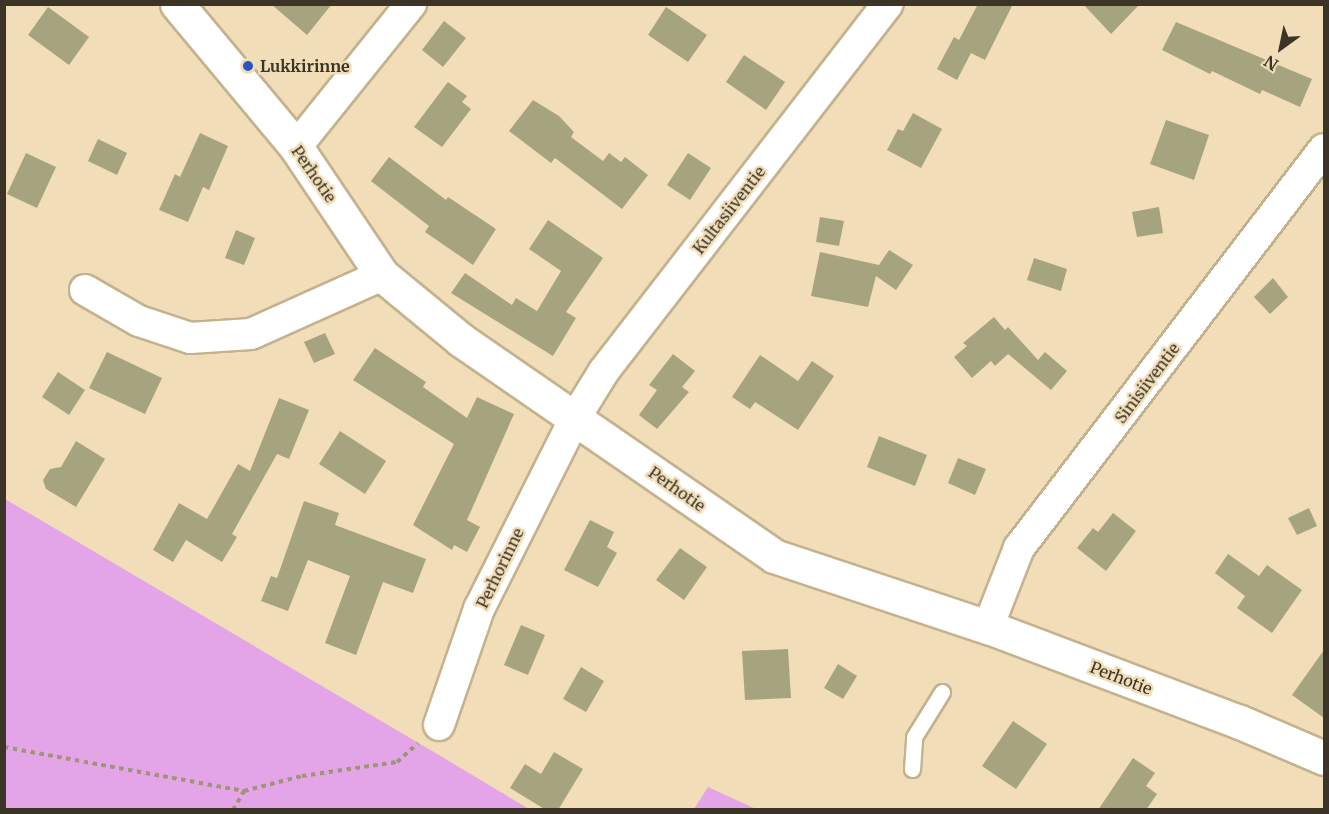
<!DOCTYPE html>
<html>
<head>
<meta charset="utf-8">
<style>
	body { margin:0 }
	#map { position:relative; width:1329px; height:814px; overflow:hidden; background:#f1deb9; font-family:Merriweather,serif }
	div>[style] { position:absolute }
	.green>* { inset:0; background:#e3a5e8 }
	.building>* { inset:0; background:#a6a47e }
	.path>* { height:4px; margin-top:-2px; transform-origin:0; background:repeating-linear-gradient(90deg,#a19378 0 4.5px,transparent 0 9px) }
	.roads { filter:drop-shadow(2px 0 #c4b28f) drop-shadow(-2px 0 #c4b28f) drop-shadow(0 2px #c4b28f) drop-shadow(0 -2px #c4b28f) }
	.service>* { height:15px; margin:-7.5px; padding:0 7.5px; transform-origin:7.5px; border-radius:7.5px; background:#fff }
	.minor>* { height:30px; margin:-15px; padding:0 15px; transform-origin:15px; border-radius:15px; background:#fff }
	.tertiary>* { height:33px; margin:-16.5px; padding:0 16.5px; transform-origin:16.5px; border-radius:16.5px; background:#fff }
	.dots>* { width:16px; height:16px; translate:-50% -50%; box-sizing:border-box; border:3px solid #f1deb9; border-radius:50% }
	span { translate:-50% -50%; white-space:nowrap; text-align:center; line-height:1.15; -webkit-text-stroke:5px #f1deb9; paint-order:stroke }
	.poi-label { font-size:16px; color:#3c3527; font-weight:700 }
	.left { translate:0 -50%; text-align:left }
	.street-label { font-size:16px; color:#3c3527 }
	.frame { position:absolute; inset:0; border:6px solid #3c3527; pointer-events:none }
	.north { position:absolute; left:1251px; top:18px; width:60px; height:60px; -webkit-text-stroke:4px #f1deb9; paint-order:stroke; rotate:213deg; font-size:16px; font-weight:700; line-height:24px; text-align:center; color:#3c3527 }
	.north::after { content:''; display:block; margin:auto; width:21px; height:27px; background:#3c3527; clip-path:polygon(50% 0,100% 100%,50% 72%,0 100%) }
</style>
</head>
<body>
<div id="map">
	<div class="green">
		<i style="clip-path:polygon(5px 499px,444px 758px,529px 809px,5px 809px)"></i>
		<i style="clip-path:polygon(708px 787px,756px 809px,694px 809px)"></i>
	</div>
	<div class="building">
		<i style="clip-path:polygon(271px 4px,332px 4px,307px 35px)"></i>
		<i style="clip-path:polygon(978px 4px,1013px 4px,985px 60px,971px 53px,957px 80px,937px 69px,954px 37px,959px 40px)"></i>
		<i style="clip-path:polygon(1083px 4px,1140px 4px,1111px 34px)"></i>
		<i style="clip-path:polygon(48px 7px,89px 37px,69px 65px,28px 35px)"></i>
		<i style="clip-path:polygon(666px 7px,707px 35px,688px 62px,648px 35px)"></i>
		<i style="clip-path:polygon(444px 21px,466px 38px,443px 67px,422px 50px)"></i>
		<i style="clip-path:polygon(1176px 22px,1312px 79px,1300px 107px,1262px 90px,1260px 94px,1212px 71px,1210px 74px,1162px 50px)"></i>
		<i style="clip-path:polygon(744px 55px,785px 82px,766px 110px,726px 82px)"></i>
		<i style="clip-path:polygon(448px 82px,467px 96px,462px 102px,471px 109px,442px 147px,414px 127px)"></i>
		<i style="clip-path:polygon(533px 100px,559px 116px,574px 132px,571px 137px,603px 161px,609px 153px,621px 162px,625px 157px,648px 175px,622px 209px,555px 158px,551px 163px,509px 131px)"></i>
		<i style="clip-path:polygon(913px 113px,942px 129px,921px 168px,887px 150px,898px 129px,903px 131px)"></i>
		<i style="clip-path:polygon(1166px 120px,1209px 135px,1194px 180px,1150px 164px)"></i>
		<i style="clip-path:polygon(200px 133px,228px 146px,209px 190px,203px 187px,188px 222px,159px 210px,175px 174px,180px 177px)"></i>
		<i style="clip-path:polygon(98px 139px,127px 153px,117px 175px,88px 161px)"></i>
		<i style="clip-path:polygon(26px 153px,56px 167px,37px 208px,7px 194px)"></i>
		<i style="clip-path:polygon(688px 153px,711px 168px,690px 200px,667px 185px)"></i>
		<i style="clip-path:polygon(389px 157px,446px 200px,448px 197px,496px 229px,473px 265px,425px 232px,429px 226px,371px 181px)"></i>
		<i style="clip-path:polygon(1159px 207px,1163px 233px,1137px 237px,1132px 212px)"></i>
		<i style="clip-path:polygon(820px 217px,844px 221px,839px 246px,816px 242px)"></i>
		<i style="clip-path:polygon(548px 220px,603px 258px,566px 312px,576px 318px,553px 356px,451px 293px,465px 273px,512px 305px,516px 298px,537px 311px,561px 271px,529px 249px)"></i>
		<i style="clip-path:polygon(236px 230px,255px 238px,244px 265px,225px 258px)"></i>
		<i style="clip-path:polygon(889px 250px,913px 265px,896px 290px,876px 276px,868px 307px,811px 296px,820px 252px,879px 265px)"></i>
		<i style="clip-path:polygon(1034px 258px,1067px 269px,1061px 291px,1027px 280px)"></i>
		<i style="clip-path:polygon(1273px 278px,1288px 297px,1270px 314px,1254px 297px)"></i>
		<i style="clip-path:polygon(994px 317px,1005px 330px,1008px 327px,1038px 360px,1045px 352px,1067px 371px,1051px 390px,1008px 354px,995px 366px,991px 361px,972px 378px,954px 357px,967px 346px,963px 343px)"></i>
		<i style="clip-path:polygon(325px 333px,335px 354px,314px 363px,304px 342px)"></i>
		<i style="clip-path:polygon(375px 348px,426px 382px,423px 387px,467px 418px,477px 397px,514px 414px,467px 520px,480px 527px,467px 552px,454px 545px,452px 550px,413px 525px,454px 444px,353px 380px)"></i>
		<i style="clip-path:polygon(107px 352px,162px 378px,145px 414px,89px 388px)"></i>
		<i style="clip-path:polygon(673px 354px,695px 371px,682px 387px,689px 392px,657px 429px,639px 415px,657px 390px,649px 385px)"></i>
		<i style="clip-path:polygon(760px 355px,798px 381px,812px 361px,834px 376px,798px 430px,755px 402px,750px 409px,732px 397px)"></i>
		<i style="clip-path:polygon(58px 372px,85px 390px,69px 415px,42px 397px)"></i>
		<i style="clip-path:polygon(279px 398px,309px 410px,289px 459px,277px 454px,232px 534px,237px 537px,222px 562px,186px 540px,173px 562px,153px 550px,179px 503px,207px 519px,238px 464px,250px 471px)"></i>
		<i style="clip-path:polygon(340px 431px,386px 461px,365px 494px,319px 464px)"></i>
		<i style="clip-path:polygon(879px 436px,927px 455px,915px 486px,867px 467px)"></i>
		<i style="clip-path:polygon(76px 441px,105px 459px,76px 507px,46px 489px,43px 480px,50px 469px,61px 467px)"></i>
		<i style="clip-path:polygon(958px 458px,986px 469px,975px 495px,948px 483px)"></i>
		<i style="clip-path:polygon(304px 501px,339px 513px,335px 525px,426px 559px,413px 593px,383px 582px,356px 655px,325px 643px,350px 576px,308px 560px,288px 611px,261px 601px,271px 576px,277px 578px)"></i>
		<i style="clip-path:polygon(1309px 508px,1317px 526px,1297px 535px,1288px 518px)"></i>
		<i style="clip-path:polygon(1113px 513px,1136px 531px,1106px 571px,1077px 548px,1093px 528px,1098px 532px)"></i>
		<i style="clip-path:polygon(590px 520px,614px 532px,607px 547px,617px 553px,598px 587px,564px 570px)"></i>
		<i style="clip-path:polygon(680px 548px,707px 567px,684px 600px,656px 580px)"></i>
		<i style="clip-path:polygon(1228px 554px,1259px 576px,1267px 565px,1302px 590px,1272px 633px,1237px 608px,1245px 596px,1215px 573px)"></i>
		<i style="clip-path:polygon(521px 625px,545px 635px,528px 675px,504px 665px)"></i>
		<i style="clip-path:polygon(788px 649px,791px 698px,745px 700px,742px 651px)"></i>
		<i style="clip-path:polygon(1324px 650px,1324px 718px,1292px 695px)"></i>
		<i style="clip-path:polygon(838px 664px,857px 676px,843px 699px,824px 688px)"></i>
		<i style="clip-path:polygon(581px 667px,604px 681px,586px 712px,563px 699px)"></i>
		<i style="clip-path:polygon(1013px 721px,1047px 744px,1016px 789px,982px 766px)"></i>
		<i style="clip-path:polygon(554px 752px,583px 769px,558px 810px,546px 810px,510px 788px,525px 764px,541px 774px)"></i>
		<i style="clip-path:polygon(1133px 758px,1155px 773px,1146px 786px,1157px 794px,1146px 810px,1098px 810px)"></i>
	</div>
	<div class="path">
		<i style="left:4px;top:747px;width:244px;rotate:10.4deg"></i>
		<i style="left:233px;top:810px;width:22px;rotate:-60deg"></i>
		<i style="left:244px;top:791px;width:60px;rotate:-14.5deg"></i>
		<i style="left:302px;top:776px;width:96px;rotate:-8.4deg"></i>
		<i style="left:397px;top:762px;width:28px;rotate:-42deg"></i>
	</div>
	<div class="roads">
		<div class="service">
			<i style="left:912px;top:769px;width:32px;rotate:-86deg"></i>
			<i style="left:914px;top:737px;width:53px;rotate:-58.1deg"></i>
		</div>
		<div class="minor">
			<i style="left:296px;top:147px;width:184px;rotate:-51.2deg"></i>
			<i style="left:85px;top:290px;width:62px;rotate:29.9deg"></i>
			<i style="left:139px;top:321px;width:54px;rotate:18.4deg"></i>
			<i style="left:190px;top:338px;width:61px;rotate:-3.8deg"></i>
			<i style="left:251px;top:334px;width:144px;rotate:-24.2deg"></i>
			<i style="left:988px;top:627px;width:85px;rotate:-68.6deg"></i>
			<i style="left:1019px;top:548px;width:502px;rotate:-52.61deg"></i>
			<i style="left:439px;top:725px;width:123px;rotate:-71deg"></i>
			<i style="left:479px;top:609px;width:214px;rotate:-63.3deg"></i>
			<i style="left:575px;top:418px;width:55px;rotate:-58.3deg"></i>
			<i style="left:604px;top:371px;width:464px;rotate:-52.3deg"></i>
		</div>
		<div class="tertiary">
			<i style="left:177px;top:4px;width:186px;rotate:50.2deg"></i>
			<i style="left:296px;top:147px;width:154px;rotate:56.1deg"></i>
			<i style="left:382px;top:275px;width:102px;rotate:39.4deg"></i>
			<i style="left:461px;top:340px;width:380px;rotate:34.6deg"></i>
			<i style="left:774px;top:556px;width:225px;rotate:18.4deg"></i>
			<i style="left:988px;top:627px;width:269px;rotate:20.7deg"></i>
			<i style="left:1240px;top:722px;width:91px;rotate:23.2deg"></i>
		</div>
	</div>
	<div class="dots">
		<i style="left:248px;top:66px;background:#2955c3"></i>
	</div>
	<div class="poi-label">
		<span class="left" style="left:260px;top:66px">Lukkirinne</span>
	</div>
	<div class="street-label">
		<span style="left:314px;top:174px;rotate:55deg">Perhotie</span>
		<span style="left:729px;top:210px;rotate:-52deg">Kultasiiventie</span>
		<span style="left:1147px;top:383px;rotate:-53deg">Sinisiiventie</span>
		<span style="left:677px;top:489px;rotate:35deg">Perhotie</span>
		<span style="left:500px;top:568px;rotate:-64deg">Perhorinne</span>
		<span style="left:1121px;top:678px;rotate:21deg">Perhotie</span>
	</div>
	<div class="frame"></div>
	<div class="north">N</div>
</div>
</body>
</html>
